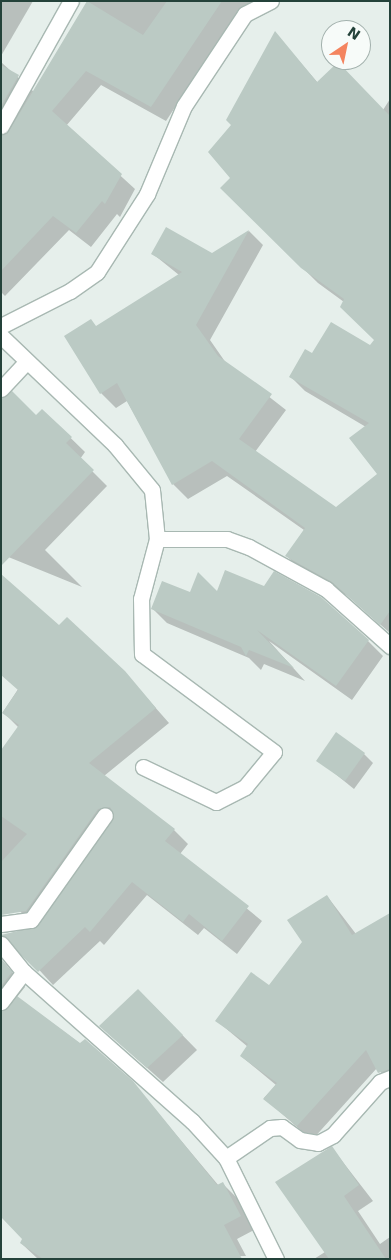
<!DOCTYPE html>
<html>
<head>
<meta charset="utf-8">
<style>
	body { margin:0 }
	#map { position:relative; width:391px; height:1260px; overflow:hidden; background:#e6efeb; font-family:"DejaVu Sans",sans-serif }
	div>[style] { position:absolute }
	.shadow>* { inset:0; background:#0003 }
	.building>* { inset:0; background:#bbcac4 }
	.roads { filter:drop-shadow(1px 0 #a8b8b2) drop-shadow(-1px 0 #a8b8b2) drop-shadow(0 1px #a8b8b2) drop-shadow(0 -1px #a8b8b2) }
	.minor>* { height:15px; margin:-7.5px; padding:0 7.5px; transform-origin:7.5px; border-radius:7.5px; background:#fff }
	span { translate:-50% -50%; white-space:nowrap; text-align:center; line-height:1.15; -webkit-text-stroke:5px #f7fbf9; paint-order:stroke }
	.frame { position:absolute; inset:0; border:2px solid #24423a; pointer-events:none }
	.north { position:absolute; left:321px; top:20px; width:50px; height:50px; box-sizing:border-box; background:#f7fbf9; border:1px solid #a3b1ad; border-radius:50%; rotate:34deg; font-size:14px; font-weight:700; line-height:20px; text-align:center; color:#24423a }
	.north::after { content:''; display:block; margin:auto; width:18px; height:22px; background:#f4845f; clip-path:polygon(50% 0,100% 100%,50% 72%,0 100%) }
</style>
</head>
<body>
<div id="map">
	<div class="shadow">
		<i style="clip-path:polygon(1px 1px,33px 1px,1px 56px)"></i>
		<i style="clip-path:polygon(84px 1px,255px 1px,230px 24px,166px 121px,101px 85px,66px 126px,135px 189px,120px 217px,117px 214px,91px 247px,69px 230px,5px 296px,1px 292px,1px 62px,34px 92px,88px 2px)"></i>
		<i style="clip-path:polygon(275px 33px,318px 83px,383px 110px,390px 99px,390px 633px,348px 596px,301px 571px,287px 556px,304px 530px,227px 476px,188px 499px,173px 484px,127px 401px,116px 408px,101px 393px,97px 327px,179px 275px,153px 254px,212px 255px,249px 231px,263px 245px,210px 340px,226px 363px,286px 410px,255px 452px,336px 509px,379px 474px,366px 427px,305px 391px,290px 376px,312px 355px,370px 347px,375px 340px,344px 302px,318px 283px,222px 188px,231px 178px,232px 125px)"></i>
		<i style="clip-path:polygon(1px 397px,36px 416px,42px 410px,85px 452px,80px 459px,107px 486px,45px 550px,82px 587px,1px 554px)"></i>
		<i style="clip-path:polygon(190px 594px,218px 594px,368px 641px,383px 656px,352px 700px,269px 641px,305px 681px,264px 664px,261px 670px,249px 658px,167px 623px,152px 608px)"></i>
		<i style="clip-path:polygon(59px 627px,124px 672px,169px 723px,104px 776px,174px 830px,188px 844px,180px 854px,262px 921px,237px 954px,204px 928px,198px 935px,147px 895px,104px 945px,100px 941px,53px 985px,10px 938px,37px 927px,1px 894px,1px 752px,19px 728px,3px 712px)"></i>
		<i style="clip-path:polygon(364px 754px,373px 763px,354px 789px,318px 760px)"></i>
		<i style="clip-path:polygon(327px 896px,356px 934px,390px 915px,390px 1082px,377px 1068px,312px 1140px,264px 1098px,276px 1085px,241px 1056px,248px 1047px,217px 1021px,269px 987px,303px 942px)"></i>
		<i style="clip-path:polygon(1px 959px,25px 987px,17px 997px,132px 1082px,219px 1186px,223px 1184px,237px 1198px,254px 1230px,237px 1239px,246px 1256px,38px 1259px,21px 1243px,24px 1239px,1px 1203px)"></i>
		<i style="clip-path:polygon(153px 1005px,197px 1050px,163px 1082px,100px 1026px)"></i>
		<i style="clip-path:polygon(332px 1148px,373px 1201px,358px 1211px,380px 1244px,390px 1237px,390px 1259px,314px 1259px,325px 1252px)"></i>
	</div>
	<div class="building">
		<i style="clip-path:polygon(87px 1px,143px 35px,167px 1px,222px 1px,151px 107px,86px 71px,52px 111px,122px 174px,105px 204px,102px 201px,76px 233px,53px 216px,1px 271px,1px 135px,9px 131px)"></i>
		<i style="clip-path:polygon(275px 31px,317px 82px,338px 62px,390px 116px,390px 611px,380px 625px,332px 582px,285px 556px,305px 528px,212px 461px,172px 485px,117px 383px,100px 394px,64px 336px,91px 319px,96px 326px,182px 272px,151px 254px,166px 227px,212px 253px,249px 230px,196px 325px,218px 356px,272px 394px,239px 439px,336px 507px,377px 474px,349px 438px,369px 423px,289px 377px,305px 349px,312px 353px,331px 322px,370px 345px,374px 340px,340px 307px,344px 299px,301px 268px,220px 188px,230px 178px,208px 152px,231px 125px,226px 120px)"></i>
		<i style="clip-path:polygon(1px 65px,19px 75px,1px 106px)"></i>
		<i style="clip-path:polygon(12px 391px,36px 415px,42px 409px,72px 437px,66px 443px,94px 470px,1px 566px,1px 398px)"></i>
		<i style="clip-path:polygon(225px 570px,264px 586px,274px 571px,321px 597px,369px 640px,336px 686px,257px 630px,294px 668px,249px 650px,246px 656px,241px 647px,151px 609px,162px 581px,190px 592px,198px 572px,217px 591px)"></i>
		<i style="clip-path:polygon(1px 574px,59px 625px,67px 617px,125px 671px,156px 708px,89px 763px,175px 829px,165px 841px,249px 906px,222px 941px,189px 914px,183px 922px,132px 882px,90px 932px,85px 927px,38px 972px,1px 935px,38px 926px,114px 815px,110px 807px,98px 809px,26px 911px,1px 915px,1px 862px,27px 834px,1px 816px,1px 750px,19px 725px,2px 713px,18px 690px,1px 675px)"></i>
		<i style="clip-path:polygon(336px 732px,365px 753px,345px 781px,316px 761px)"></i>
		<i style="clip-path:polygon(327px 895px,352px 935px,390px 913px,390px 1069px,378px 1073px,366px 1050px,297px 1126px,263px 1099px,277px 1083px,240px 1056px,248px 1044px,215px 1021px,251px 972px,269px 985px,302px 942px,287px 920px)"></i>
		<i style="clip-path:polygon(1px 959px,12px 972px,1px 986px)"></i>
		<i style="clip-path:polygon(138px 989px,183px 1035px,147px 1068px,99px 1026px)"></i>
		<i style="clip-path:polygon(17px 996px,80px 1043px,85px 1039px,133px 1081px,217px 1185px,223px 1182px,241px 1216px,224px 1225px,242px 1259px,43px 1259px,20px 1243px,22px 1239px,1px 1217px,1px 1011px)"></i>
		<i style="clip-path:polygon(332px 1146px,359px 1185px,344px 1196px,386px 1259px,329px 1259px,275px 1182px)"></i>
	</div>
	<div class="roads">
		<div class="minor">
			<i style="left:1px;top:126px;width:143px;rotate:-60.8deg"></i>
			<i style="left:1px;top:326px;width:77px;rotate:-26.9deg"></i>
			<i style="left:70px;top:291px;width:33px;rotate:-35deg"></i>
			<i style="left:97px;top:272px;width:93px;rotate:-57.3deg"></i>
			<i style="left:147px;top:194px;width:95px;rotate:-67.2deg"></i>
			<i style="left:184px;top:106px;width:110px;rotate:-56.5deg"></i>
			<i style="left:245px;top:14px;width:29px;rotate:-27deg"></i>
			<i style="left:1px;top:336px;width:158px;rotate:43.7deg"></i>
			<i style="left:115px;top:445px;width:58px;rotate:50.6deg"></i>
			<i style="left:152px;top:490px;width:49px;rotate:84.2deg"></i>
			<i style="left:157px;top:539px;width:70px"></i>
			<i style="left:227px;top:539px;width:23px;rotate:20deg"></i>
			<i style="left:249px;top:547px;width:88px;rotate:28.6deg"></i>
			<i style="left:326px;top:589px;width:86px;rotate:41.7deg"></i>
			<i style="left:1px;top:389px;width:37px;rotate:-47deg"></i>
			<i style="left:143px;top:767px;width:81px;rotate:25.6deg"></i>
			<i style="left:216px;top:802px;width:33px;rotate:-27deg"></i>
			<i style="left:245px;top:787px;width:45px;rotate:-50.4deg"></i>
			<i style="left:274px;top:752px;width:164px;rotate:-143.4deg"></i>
			<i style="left:142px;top:654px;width:55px;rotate:-91deg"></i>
			<i style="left:141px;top:599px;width:62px;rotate:-75.1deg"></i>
			<i style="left:1px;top:924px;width:30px;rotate:-8deg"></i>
			<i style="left:31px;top:920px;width:128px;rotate:-54.8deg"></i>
			<i style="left:1px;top:944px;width:36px;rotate:51deg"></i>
			<i style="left:24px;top:972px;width:225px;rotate:41.6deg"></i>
			<i style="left:192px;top:1121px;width:50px;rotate:47.4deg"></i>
			<i style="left:226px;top:1158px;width:113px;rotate:63.7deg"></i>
			<i style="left:1px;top:1002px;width:38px;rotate:-53deg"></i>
			<i style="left:226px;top:1158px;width:53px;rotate:-34.3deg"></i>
			<i style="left:270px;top:1128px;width:12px;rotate:-5deg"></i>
			<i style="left:282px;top:1127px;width:22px;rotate:36deg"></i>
			<i style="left:300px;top:1140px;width:18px;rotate:9deg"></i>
			<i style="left:318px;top:1143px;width:17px;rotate:-28deg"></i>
			<i style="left:333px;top:1135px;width:71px;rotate:-48.4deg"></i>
			<i style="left:380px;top:1082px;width:11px;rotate:-22deg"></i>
		</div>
	</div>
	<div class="frame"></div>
	<div class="north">N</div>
</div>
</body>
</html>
